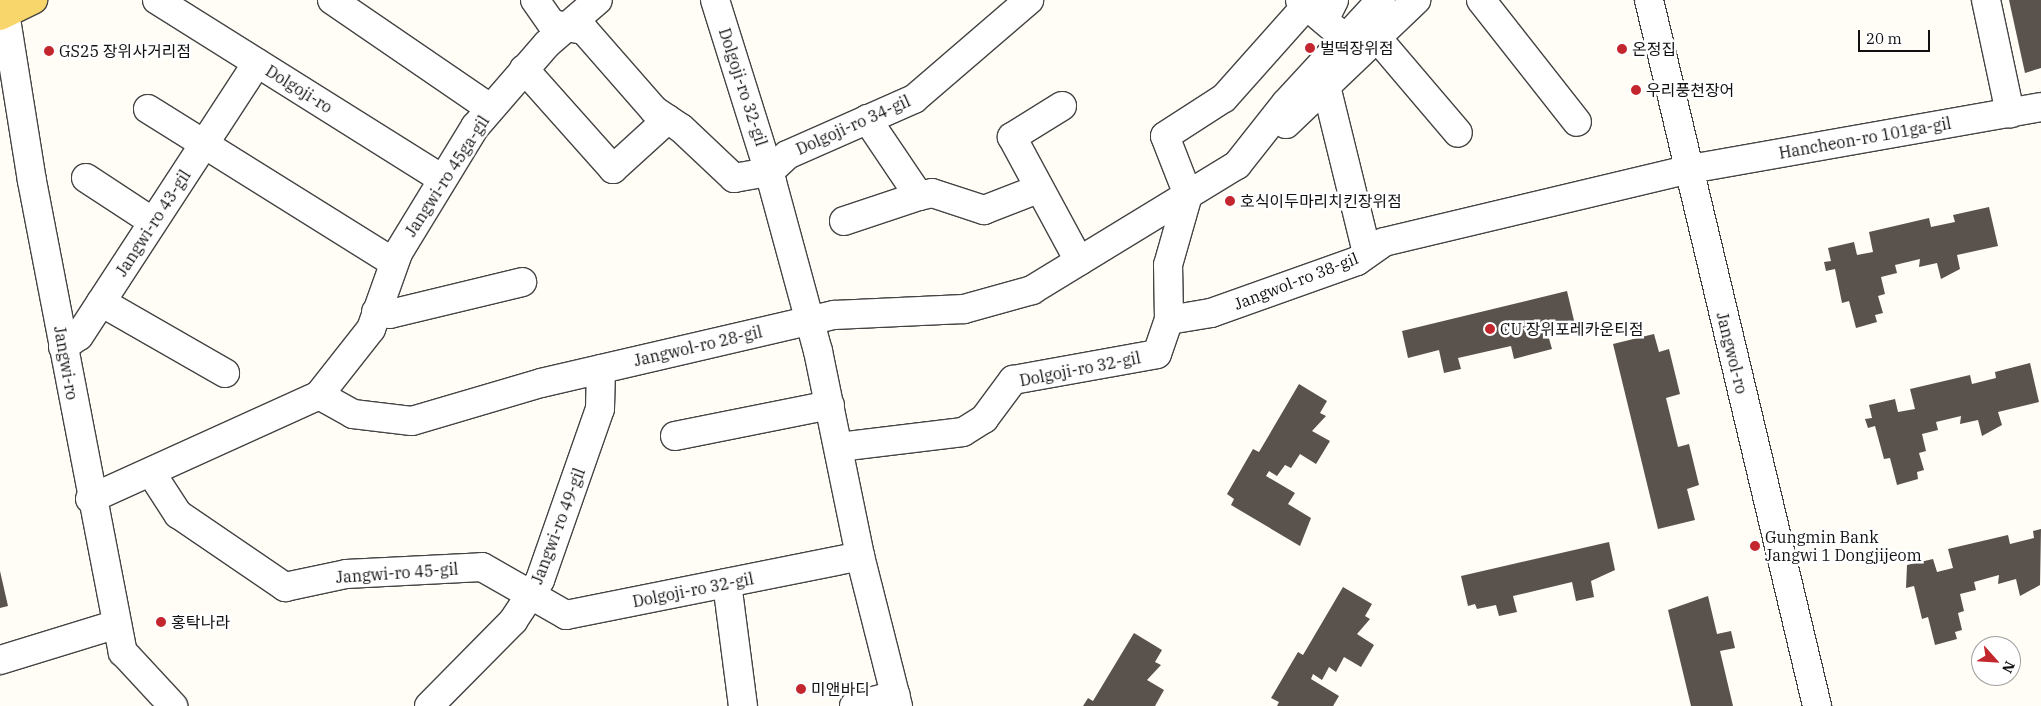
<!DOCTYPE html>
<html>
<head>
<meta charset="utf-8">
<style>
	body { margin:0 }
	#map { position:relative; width:2041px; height:706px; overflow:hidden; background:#fffdf5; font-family:"IBM Plex Serif","Noto Sans KR",serif }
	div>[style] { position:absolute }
	.building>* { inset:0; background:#5a524d }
	.roads { filter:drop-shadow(1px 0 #444) drop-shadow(-1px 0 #444) drop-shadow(0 1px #444) drop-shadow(0 -1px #444) }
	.minor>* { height:28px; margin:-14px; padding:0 14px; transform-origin:14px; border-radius:14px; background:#fff }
	.major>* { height:28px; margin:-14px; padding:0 14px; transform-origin:14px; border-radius:14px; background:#f9d66b }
	.dots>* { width:14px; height:14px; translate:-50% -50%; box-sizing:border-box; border:2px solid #fff; border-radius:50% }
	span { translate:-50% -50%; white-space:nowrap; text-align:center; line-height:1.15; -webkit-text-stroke:5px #fff; paint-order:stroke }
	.poi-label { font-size:16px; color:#111 }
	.left { translate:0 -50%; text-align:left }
	.street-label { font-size:16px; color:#111 }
	.north { position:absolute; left:1971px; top:636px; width:50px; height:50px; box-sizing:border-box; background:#fff; border:1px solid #a0a0a0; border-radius:50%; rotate:116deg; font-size:14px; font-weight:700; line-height:20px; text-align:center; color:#111 }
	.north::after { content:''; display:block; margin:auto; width:18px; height:22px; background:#c4262e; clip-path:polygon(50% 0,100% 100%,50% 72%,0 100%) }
	.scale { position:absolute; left:1858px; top:30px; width:72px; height:22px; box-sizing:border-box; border:2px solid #111; border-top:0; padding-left:6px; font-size:15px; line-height:18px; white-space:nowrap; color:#111; -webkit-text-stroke:4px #fff; paint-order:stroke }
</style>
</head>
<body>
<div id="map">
	<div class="building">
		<i style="clip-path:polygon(2009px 0,2041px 0,2041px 68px,2025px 73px)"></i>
		<i style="clip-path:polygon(1989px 207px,1998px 246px,1957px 255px,1960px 269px,1941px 279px,1937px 263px,1919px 267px,1920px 259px,1895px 265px,1897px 273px,1881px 277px,1885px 294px,1878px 296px,1883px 313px,1875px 315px,1877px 322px,1856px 328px,1849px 301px,1842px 303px,1835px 269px,1826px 271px,1824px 262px,1831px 261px,1828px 248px,1854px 242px,1857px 255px,1873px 252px,1869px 232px,1929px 218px,1931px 227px,1955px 222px,1953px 215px)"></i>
		<i style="clip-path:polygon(1567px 291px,1576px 329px,1548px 335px,1552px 349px,1514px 359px,1511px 346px,1458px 358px,1461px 369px,1444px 373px,1439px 350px,1408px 358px,1402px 331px)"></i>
		<i style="clip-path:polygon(1654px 334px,1659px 352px,1669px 349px,1680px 394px,1666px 398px,1678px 447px,1689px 444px,1699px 485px,1687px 489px,1695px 520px,1658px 529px,1613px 344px)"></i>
		<i style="clip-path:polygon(2030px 363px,2039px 402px,1998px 412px,2002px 425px,1982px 436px,1978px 420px,1960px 424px,1961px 416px,1936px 422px,1938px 430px,1922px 434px,1926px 451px,1919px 453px,1924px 470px,1917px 472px,1918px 479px,1897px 485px,1890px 458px,1884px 459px,1875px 426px,1868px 428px,1865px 419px,1872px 418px,1869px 405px,1895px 399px,1898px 412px,1915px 409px,1910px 389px,1970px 375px,1972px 384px,1996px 378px,1995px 372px)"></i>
		<i style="clip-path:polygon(1299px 384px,1327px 401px,1320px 413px,1326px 416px,1312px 431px,1330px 441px,1316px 464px,1300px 454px,1291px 468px,1285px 465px,1277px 476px,1269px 471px,1266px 476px,1295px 493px,1288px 504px,1311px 518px,1300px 546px,1231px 505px,1234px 499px,1227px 494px,1253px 449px,1259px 452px)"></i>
		<i style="clip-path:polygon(2041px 529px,2040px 585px,2020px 596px,2016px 579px,1998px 584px,1999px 575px,1974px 582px,1976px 590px,1960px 594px,1964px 611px,1958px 613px,1962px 630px,1955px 632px,1957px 639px,1935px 645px,1928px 617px,1922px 619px,1914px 586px,1906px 588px,1907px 565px,1933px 559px,1937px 572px,1953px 568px,1948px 549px,2008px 535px,2010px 544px,2034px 538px,2033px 531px)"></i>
		<i style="clip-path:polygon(1609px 542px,1615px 570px,1591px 581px,1594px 597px,1576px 601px,1572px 582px,1513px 596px,1517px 612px,1499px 616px,1496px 605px,1477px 609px,1475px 604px,1468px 606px,1461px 576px)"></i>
		<i style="clip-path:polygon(0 571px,8px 606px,0 608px)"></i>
		<i style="clip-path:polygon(1343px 587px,1372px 604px,1365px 616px,1370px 619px,1357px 634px,1374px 645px,1361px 667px,1344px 657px,1336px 672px,1329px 667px,1322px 680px,1313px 674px,1311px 679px,1339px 696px,1333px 706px,1277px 706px,1279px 702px,1271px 698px,1298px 652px,1303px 655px)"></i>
		<i style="clip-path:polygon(1708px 596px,1717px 634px,1731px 631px,1735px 648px,1720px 651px,1733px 706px,1691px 706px,1668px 610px)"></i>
		<i style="clip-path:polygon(1134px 633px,1162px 650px,1155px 662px,1161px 665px,1147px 680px,1164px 690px,1155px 706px,1083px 706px,1088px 698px,1093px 701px)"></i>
	</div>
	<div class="roads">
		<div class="minor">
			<i style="left:3px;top:0;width:183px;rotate:80.9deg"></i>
			<i style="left:32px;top:181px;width:480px;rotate:79.1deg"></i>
			<i style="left:123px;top:652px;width:74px;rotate:47.2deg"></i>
			<i style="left:157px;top:0;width:337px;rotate:32.1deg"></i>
			<i style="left:332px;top:0;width:191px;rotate:34.4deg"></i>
			<i style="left:535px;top:0;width:29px;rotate:55deg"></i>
			<i style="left:552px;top:24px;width:33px;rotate:11deg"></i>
			<i style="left:584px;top:30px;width:106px;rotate:48.8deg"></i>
			<i style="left:654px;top:110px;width:32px;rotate:34deg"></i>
			<i style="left:681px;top:128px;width:73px;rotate:43.3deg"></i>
			<i style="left:734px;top:178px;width:36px;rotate:-10deg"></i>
			<i style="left:769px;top:172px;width:25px;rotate:-43deg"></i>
			<i style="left:787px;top:155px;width:139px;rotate:-23.8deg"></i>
			<i style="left:914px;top:99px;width:152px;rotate:-40.7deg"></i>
			<i style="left:715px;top:0;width:191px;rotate:72.6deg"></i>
			<i style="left:772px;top:182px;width:175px;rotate:74.8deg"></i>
			<i style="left:818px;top:351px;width:209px;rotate:78.4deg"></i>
			<i style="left:860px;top:556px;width:155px;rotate:75.8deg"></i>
			<i style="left:1300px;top:0;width:59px;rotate:40.2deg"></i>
			<i style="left:1481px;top:0;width:155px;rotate:51.8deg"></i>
			<i style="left:1649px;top:0;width:726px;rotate:76.61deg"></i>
			<i style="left:1986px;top:0;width:116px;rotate:78deg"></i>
			<i style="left:1324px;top:20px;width:22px;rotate:-63deg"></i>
			<i style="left:1378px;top:39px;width:123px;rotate:49.6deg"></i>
			<i style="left:524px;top:69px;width:134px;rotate:48.3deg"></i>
			<i style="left:613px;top:169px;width:74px;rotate:-42.3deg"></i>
			<i style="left:1327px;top:90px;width:168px;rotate:76.2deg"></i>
			<i style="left:1062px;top:106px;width:59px;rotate:148.2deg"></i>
			<i style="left:1012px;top:137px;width:141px;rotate:61.6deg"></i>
			<i style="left:148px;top:109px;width:290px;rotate:32deg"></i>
			<i style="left:867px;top:119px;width:93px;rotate:56deg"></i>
			<i style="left:919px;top:196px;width:13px;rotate:-13deg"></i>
			<i style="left:932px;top:193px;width:55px;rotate:18.1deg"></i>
			<i style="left:984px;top:210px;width:58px;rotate:-21.3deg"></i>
			<i style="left:1286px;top:124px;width:180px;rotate:-43.6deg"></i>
			<i style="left:86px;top:178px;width:80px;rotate:33.3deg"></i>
			<i style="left:844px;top:221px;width:79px;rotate:-18.4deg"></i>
			<i style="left:101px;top:302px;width:143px;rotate:29.8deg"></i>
			<i style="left:376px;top:312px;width:14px;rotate:8deg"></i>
			<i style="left:390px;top:314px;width:136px;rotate:-13.6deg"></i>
			<i style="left:1169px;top:320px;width:43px;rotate:-9.5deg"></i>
			<i style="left:1211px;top:313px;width:155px;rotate:-19.6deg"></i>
			<i style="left:1357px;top:261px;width:33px;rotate:-35deg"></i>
			<i style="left:1384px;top:242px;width:315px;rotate:-13.4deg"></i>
			<i style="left:1690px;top:169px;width:356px;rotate:-10deg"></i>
			<i style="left:63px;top:347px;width:19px;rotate:-35deg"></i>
			<i style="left:79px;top:336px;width:326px;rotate:-56.9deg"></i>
			<i style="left:319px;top:395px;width:39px;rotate:29deg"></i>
			<i style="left:353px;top:414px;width:59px;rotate:6.8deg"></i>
			<i style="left:412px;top:421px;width:134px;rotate:-16.4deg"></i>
			<i style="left:541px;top:383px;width:301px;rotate:-13.1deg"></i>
			<i style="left:834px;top:315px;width:130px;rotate:-2.6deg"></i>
			<i style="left:964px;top:309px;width:71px;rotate:-15.6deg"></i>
			<i style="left:1032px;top:290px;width:240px;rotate:-31.4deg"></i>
			<i style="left:1237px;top:165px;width:79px;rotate:-51.7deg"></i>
			<i style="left:1286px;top:103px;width:140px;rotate:-47.3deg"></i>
			<i style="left:675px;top:436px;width:158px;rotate:-11.3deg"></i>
			<i style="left:839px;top:447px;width:125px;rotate:-6.9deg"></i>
			<i style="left:963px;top:432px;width:25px;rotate:-32deg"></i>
			<i style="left:984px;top:419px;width:49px;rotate:-53.4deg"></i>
			<i style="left:1013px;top:380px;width:146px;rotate:-10.2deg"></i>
			<i style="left:1157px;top:354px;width:36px;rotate:-71deg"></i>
			<i style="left:1169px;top:320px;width:55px;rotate:-91deg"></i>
			<i style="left:1168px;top:265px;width:73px;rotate:-74.1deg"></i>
			<i style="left:1188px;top:195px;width:63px;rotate:-111.3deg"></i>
			<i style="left:1165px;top:136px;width:70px;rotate:-32.8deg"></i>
			<i style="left:1224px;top:98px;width:123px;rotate:-48.3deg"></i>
			<i style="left:152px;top:474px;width:48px;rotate:57deg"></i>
			<i style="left:178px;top:514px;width:130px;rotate:34.3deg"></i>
			<i style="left:285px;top:587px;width:62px;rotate:-12deg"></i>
			<i style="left:346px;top:574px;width:136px;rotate:-2.9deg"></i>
			<i style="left:482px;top:567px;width:97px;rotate:29.7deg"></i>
			<i style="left:566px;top:615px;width:300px;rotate:-11.3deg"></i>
			<i style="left:90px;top:499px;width:252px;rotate:-24.4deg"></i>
			<i style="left:319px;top:395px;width:84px;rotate:-51.8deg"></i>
			<i style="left:371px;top:329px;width:81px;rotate:-70.4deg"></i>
			<i style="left:398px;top:253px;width:148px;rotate:-58.6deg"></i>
			<i style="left:475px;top:127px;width:110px;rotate:-49.1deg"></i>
			<i style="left:547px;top:44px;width:67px;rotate:-40.8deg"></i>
			<i style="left:727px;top:583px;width:124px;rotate:82.6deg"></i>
			<i style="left:0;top:660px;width:122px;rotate:-17.1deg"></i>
			<i style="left:429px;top:706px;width:120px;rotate:-45.3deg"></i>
			<i style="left:513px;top:621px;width:49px;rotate:-56.6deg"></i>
			<i style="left:540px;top:580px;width:181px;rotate:-70.7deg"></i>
			<i style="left:600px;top:409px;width:40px;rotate:-88.6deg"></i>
			<i style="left:854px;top:706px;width:43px;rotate:-14.7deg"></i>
		</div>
		<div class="major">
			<i style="left:0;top:16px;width:37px;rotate:-26deg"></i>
		</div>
	</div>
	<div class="dots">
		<i style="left:1310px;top:48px;background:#c4262e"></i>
		<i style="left:1622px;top:49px;background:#c4262e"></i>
		<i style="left:49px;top:51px;background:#c4262e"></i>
		<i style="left:1636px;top:90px;background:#c4262e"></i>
		<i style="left:1230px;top:201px;background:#c4262e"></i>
		<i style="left:1490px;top:329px;background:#c4262e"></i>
		<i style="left:1755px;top:546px;background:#c4262e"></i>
		<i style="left:161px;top:622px;background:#c4262e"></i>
		<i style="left:801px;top:689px;background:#c4262e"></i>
	</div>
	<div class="poi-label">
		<span class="left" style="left:1320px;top:48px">벌떡장위점</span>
		<span class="left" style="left:1632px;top:49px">온정집</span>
		<span class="left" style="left:59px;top:51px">GS25 장위사거리점</span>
		<span class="left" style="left:1646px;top:90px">우리풍천장어</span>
		<span class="left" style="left:1240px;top:201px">호식이두마리치킨장위점</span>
		<span class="left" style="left:1500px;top:329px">CU 장위포레카운티점</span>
		<span class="left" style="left:1765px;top:546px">Gungmin Bank<br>Jangwi 1 Dongjijeom</span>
		<span class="left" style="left:171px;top:622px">홍탁나라</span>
		<span class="left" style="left:811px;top:689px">미앤바디</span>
	</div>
	<div class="street-label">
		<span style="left:743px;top:87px;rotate:72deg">Dolgoji-ro 32-gil</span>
		<span style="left:299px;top:89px;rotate:32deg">Dolgoji-ro</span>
		<span style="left:853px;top:125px;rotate:-24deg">Dolgoji-ro 34-gil</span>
		<span style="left:1865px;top:138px;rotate:-10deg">Hancheon-ro 101ga-gil</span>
		<span style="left:447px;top:176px;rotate:-57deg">Jangwi-ro 45ga-gil</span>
		<span style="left:153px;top:223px;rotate:-57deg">Jangwi-ro 43-gil</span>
		<span style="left:1296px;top:281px;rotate:-21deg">Jangwol-ro 38-gil</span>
		<span style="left:698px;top:346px;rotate:-13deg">Jangwol-ro 28-gil</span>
		<span style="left:1732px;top:353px;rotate:76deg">Jangwol-ro</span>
		<span style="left:66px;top:363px;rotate:80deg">Jangwi-ro</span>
		<span style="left:1080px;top:369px;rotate:-11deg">Dolgoji-ro 32-gil</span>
		<span style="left:558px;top:526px;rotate:-69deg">Jangwi-ro 49-gil</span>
		<span style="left:397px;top:573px;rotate:-4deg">Jangwi-ro 45-gil</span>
		<span style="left:693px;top:590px;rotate:-11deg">Dolgoji-ro 32-gil</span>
	</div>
	<div class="north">N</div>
	<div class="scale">20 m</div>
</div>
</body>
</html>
